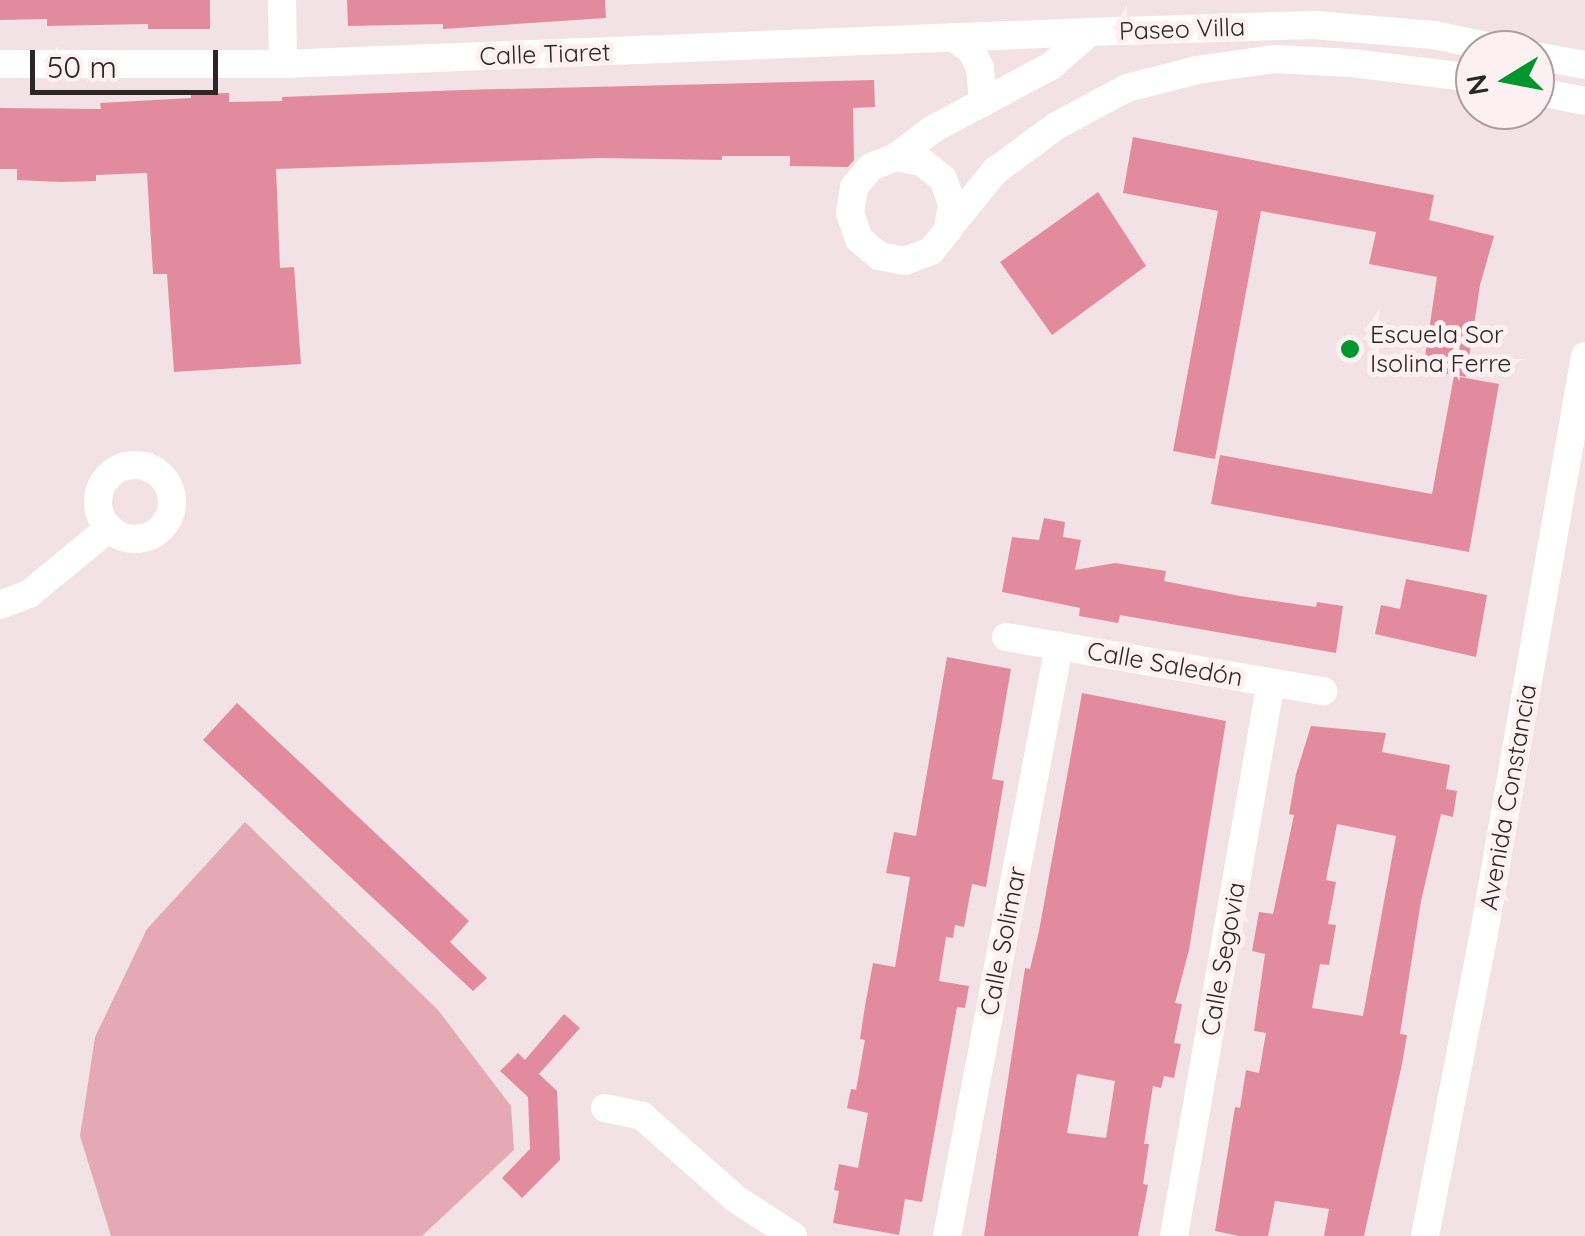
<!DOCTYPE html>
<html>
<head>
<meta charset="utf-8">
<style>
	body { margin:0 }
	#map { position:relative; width:1585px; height:1236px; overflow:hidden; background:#f2e2e5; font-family:Quicksand,sans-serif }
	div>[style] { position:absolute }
	.green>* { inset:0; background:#e5a9b5 }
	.building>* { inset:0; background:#e28b9e }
	.street>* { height:28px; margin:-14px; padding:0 14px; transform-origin:14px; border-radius:14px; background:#fff }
	.street>.ring { margin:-14px; padding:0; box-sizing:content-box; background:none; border:28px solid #fff; border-radius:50% }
	.dots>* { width:28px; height:28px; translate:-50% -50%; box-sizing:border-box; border:5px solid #fdf0f2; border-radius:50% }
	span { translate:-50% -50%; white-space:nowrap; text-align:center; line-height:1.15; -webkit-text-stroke:10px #fdf0f2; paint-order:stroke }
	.street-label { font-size:25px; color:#2c2627 }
	.poi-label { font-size:25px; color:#2c2627 }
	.left { translate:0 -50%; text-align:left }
	.north { position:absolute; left:1455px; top:30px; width:100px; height:100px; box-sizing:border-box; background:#fdf0f2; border:2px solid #a99fa1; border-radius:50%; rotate:260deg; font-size:28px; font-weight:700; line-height:40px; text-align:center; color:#2c2627 }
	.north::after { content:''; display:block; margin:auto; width:35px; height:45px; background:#00962e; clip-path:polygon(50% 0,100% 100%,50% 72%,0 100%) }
	.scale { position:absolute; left:30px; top:50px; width:188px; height:45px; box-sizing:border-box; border:5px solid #2c2627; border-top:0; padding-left:12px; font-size:30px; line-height:35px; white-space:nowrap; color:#2c2627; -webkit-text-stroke:8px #fdf0f2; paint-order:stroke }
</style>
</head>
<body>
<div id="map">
	<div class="green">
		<i style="clip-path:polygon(245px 822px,438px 1010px,511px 1106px,514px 1150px,422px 1236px,111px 1236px,80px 1136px,95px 1037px,147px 929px)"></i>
	</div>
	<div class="building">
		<i style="clip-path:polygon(0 0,210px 0,210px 29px,148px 29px,148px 24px,47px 26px,47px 19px,0 20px)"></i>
		<i style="clip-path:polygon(347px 0,605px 0,606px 18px,443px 29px,443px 24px,348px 26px)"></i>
		<i style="clip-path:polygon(874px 80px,875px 107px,853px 108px,854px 160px,848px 167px,790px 166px,790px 156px,722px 156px,722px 160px,599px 158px,276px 169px,280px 268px,294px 267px,301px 364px,174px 372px,167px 274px,153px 274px,147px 173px,96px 175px,96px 181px,61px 182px,17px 180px,17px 169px,0 169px,0 108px,101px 109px,100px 103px,191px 98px,191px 94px,229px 93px,229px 102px,282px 101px,282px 97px,462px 90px)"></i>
		<i style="clip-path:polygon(1133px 137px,1434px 195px,1429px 220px,1494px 236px,1480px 285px,1466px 377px,1423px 370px,1437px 277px,1369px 264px,1376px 232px,1261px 211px,1215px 459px,1173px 451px,1218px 211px,1123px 193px)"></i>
		<i style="clip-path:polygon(1098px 192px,1146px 266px,1052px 335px,1000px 262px)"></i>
		<i style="clip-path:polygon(1454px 376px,1499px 384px,1469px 552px,1211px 504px,1220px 455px,1432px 494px)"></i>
		<i style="clip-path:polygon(1044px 518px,1065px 522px,1063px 537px,1081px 540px,1075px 570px,1115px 563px,1166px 571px,1164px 581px,1240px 596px,1316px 607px,1317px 602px,1343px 606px,1336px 653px,1120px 615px,1118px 623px,1079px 616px,1080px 608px,1002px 592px,1012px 537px,1039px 540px)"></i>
		<i style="clip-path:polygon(1406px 579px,1487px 595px,1476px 657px,1375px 634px,1381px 605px,1400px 609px)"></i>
		<i style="clip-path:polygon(947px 657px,1011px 669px,992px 779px,1004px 781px,986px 887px,972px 884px,964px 927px,955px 925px,953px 938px,946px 937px,939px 981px,969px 986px,965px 1008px,957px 1007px,922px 1202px,905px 1199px,899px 1235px,833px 1223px,839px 1191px,834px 1190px,839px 1164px,858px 1168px,868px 1113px,847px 1108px,851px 1089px,856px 1090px,865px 1040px,860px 1039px,865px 1006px,873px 963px,895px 967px,910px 877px,886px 873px,894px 832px,916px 836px)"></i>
		<i style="clip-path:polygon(evenodd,1082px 693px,1226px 721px,1189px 950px,1175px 1003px,1182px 1004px,1174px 1043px,1181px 1044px,1174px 1078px,1164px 1076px,1161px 1088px,1153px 1086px,1144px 1144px,1149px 1144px,1143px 1184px,1148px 1185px,1138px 1236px,984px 1236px,1025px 968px,1030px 969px,1039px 931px,1082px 693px,1077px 1074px,1115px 1081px,1106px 1138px,1067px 1133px,1077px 1074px)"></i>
		<i style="clip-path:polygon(237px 703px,469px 921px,450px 942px,487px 978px,473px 991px,203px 740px)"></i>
		<i style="clip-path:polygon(evenodd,1311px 726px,1386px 733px,1382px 752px,1450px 765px,1446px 789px,1457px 791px,1453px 817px,1441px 814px,1421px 901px,1400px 1034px,1407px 1035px,1402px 1064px,1364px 1236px,1324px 1236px,1329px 1209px,1275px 1201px,1268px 1236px,1239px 1236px,1215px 1231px,1235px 1107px,1240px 1108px,1246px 1070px,1259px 1073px,1266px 1033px,1254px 1031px,1265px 954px,1252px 951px,1259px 912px,1273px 914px,1294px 815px,1289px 814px,1296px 774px,1311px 726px,1337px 824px,1396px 836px,1363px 1016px,1312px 1008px,1320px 964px,1329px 965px,1336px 925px,1328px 924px,1336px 882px,1326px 880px,1337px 824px)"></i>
		<i style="clip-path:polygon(564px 1014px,580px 1028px,539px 1074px,557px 1091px,560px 1160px,522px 1198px,502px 1178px,530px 1149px,528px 1097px,500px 1071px,518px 1053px,525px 1060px)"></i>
	</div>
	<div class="street">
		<i style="left:282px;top:0;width:64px;rotate:89.1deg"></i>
		<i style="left:953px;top:37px;width:22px;rotate:36deg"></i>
		<i style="left:971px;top:50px;width:20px;rotate:63deg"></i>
		<i style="left:980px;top:68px;width:35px;rotate:85deg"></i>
		<i style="left:1535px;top:56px;width:51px;rotate:10.2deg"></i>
		<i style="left:0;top:64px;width:283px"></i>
		<i style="left:283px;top:64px;width:808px;rotate:-2.27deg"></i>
		<i style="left:1535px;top:91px;width:51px;rotate:11.3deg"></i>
		<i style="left:896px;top:157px;width:26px;rotate:11deg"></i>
		<i style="left:922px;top:162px;width:27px;rotate:39deg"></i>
		<i style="left:943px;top:179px;width:27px;rotate:70deg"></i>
		<i style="left:952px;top:204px;width:26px;rotate:99deg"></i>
		<i style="left:948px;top:230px;width:27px;rotate:129deg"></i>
		<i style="left:931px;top:251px;width:28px;rotate:159deg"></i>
		<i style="left:905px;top:261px;width:26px;rotate:-169deg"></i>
		<i style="left:879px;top:256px;width:26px;rotate:-140deg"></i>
		<i style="left:859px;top:239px;width:28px;rotate:-109deg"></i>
		<i style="left:850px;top:213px;width:26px;rotate:-81deg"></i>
		<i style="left:854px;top:187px;width:26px;rotate:-50deg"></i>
		<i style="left:871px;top:167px;width:27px;rotate:-22deg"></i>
		<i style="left:896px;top:157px;width:46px;rotate:-37.1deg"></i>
		<i style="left:933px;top:129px;width:134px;rotate:-28.1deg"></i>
		<i style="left:1051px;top:66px;width:52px;rotate:-41.1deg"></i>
		<i style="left:1090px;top:32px;width:224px;rotate:-1.8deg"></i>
		<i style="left:1314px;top:25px;width:120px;rotate:4.8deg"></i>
		<i style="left:1434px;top:35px;width:73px;rotate:11.9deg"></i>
		<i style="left:948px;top:229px;width:75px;rotate:-51deg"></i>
		<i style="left:995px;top:171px;width:76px;rotate:-36.4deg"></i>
		<i style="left:1056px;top:126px;width:81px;rotate:-28.2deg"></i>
		<i style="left:1127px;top:88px;width:72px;rotate:-14.4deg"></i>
		<i style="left:1197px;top:70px;width:78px;rotate:-8.1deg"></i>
		<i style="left:1274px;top:59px;width:78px;rotate:2.9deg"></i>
		<i style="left:1352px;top:63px;width:124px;rotate:7deg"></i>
		<i class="ring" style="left:98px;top:465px;width:46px;height:46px"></i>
		<i style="left:0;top:605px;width:31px;rotate:-21deg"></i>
		<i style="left:29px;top:594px;width:104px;rotate:-39.5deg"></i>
		<i style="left:1006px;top:637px;width:322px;rotate:9.7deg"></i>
		<i style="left:605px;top:1108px;width:38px;rotate:12deg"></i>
		<i style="left:642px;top:1116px;width:125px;rotate:41.4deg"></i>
		<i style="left:736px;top:1199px;width:68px;rotate:33deg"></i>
		<i style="left:947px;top:1236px;width:601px;rotate:-79.25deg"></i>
		<i style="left:1174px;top:1236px;width:562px;rotate:-80.07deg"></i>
		<i style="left:1425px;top:1236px;width:298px;rotate:-79deg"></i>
		<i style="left:1482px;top:944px;width:597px;rotate:-80.06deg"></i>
	</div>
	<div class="dots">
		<i style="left:1350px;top:349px;background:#00962e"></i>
	</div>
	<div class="street-label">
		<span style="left:1182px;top:29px;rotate:-2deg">Paseo Villa</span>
		<span style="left:545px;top:54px;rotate:-2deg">Calle Tiaret</span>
		<span style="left:1165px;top:664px;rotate:10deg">Calle Saledón</span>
		<span style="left:1508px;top:797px;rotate:-80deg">Avenida Constancia</span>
		<span style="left:1003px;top:941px;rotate:-79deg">Calle Solimar</span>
		<span style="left:1223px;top:959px;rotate:-80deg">Calle Segovia</span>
	</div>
	<div class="poi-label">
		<span class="left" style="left:1370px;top:349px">Escuela Sor<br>Isolina Ferre</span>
	</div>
	<div class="north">N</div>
	<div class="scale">50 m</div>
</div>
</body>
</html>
